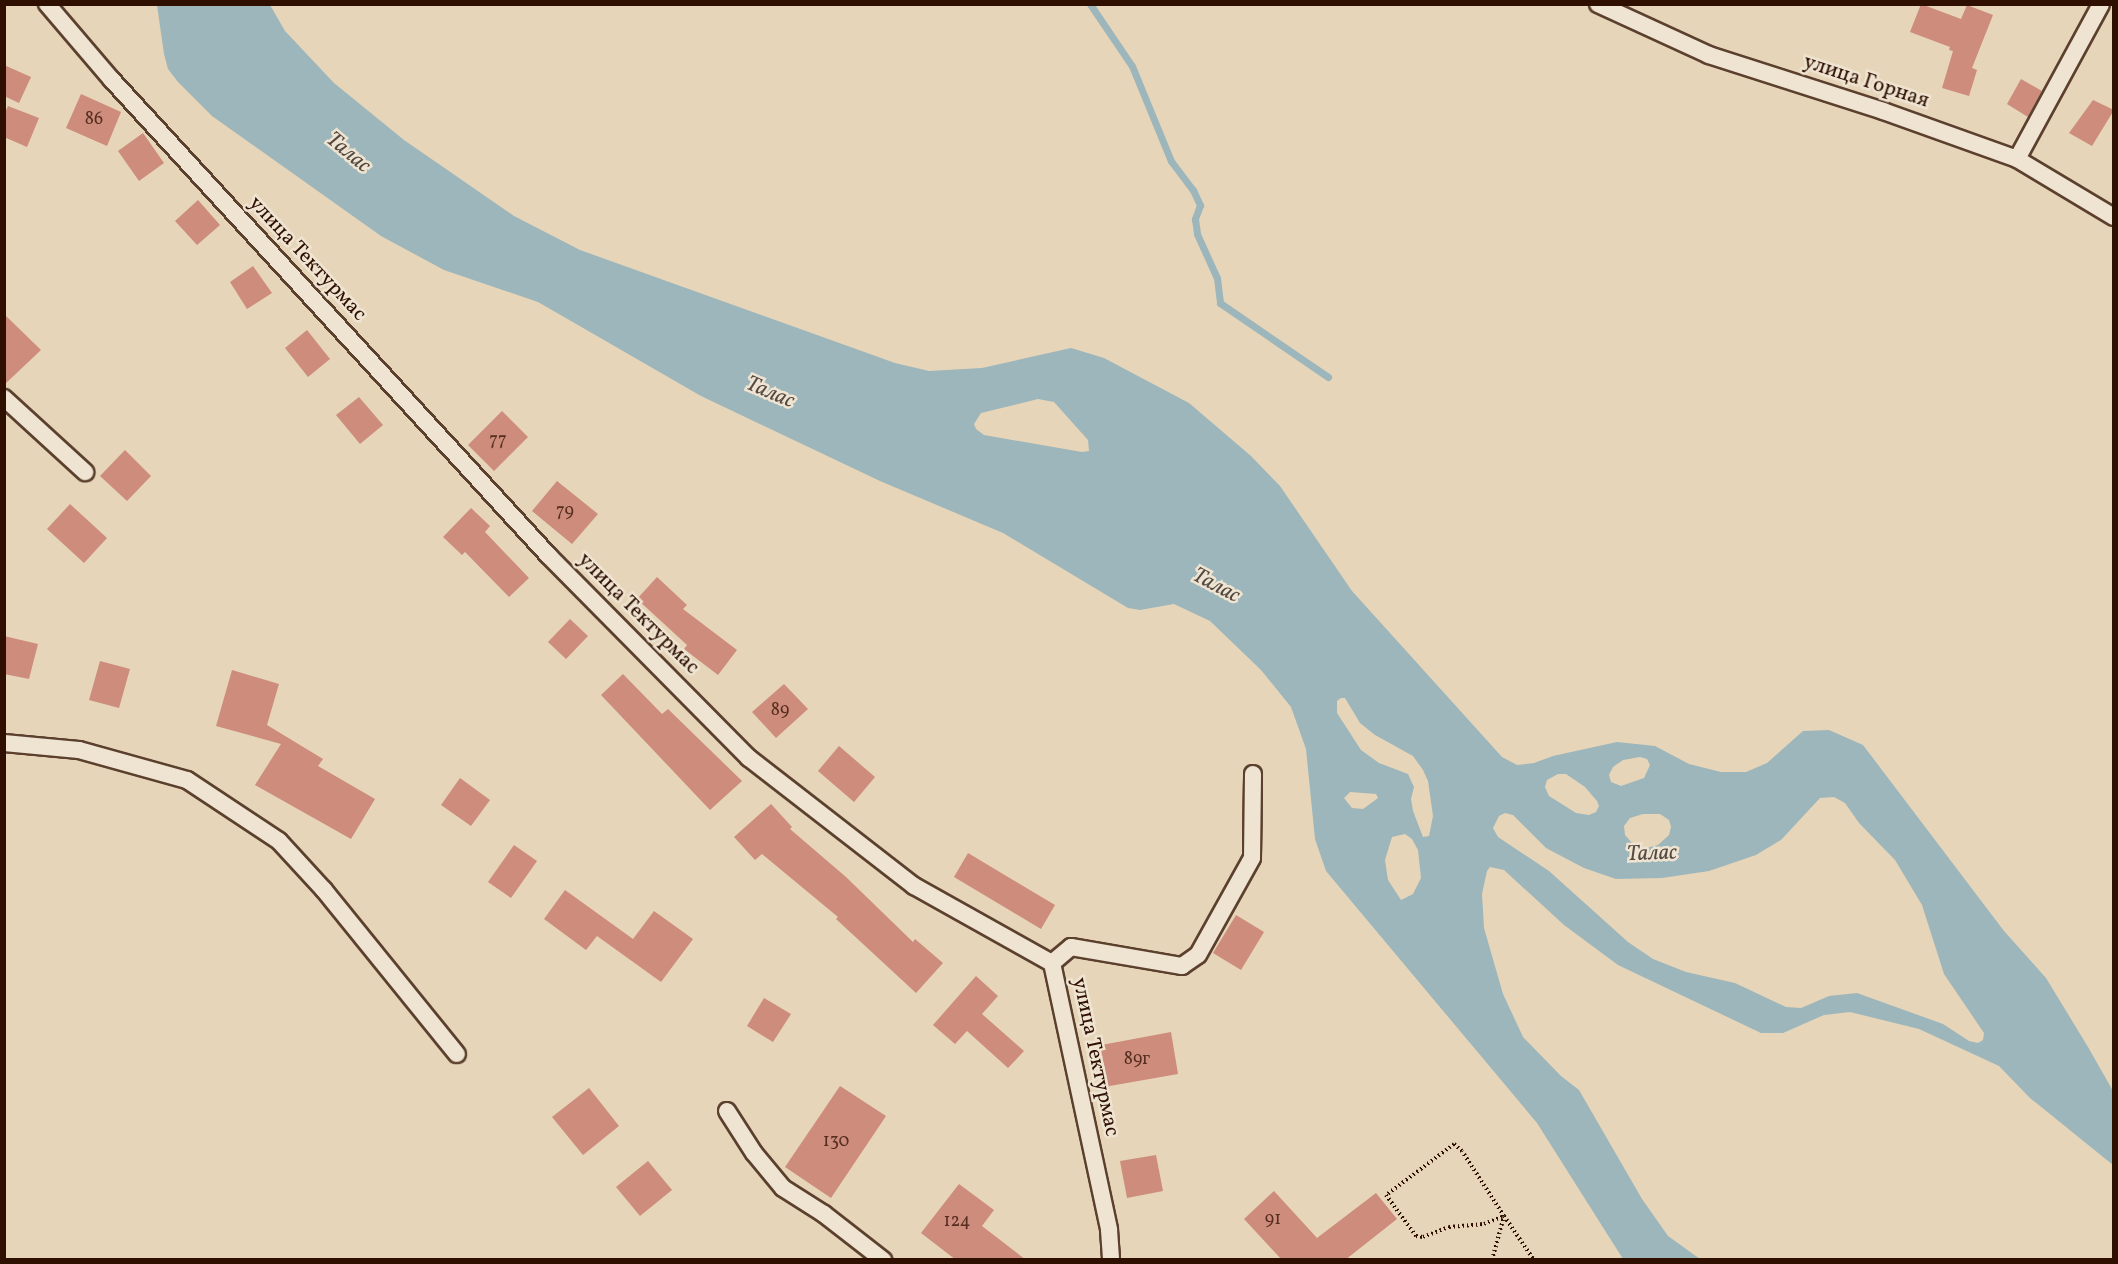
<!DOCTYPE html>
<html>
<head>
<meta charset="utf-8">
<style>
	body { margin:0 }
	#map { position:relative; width:2118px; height:1264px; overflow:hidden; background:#e6d5b9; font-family:Vollkorn,serif }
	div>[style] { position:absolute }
	.water>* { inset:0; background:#9cb6bb }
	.stream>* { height:7px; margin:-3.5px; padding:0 3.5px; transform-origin:3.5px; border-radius:3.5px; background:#9cb6bb }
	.building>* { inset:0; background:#cd8c7c }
	.path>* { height:4px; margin-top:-2px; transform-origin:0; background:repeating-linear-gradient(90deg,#2e0f00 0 1.5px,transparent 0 4.5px) }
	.roads { filter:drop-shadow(2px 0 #5c402e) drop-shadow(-2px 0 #5c402e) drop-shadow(0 2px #5c402e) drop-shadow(0 -2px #5c402e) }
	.street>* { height:16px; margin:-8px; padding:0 8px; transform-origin:8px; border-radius:8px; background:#efe4d2 }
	span { translate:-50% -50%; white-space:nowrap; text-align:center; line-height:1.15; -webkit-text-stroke:5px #efe4d2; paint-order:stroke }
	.number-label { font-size:18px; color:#562e1f }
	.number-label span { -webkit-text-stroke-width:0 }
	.street-label { font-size:21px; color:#2e0f00 }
	.water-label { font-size:22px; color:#544941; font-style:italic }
	.frame { position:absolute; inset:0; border:6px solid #2e0f00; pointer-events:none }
</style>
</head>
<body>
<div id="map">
	<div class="water">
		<i style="clip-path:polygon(evenodd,157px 5px,270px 5px,285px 31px,334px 83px,404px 140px,514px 216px,580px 250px,895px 363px,929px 371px,982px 368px,1071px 348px,1104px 358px,1189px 403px,1251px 456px,1280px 486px,1352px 591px,1502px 757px,1517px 765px,1534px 763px,1553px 756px,1617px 742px,1655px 746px,1689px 764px,1721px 772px,1746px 772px,1767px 763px,1803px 731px,1829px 730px,1863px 745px,2004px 931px,2046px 978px,2088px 1047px,2113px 1091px,2113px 1165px,2030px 1098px,1999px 1066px,1919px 1029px,1850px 1012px,1824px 1015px,1783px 1033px,1761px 1033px,1618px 965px,1564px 925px,1504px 870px,1490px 867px,1487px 871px,1482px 894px,1484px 928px,1503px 994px,1523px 1037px,1561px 1076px,1579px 1090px,1642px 1199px,1668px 1236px,1700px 1259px,1623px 1259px,1537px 1123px,1326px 871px,1315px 839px,1306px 749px,1291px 707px,1261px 670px,1210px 621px,1174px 604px,1140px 610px,1128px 608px,1003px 533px,880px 481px,701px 396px,538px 302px,444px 270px,381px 236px,212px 116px,178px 82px,168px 69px,164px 54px,157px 5px,1038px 399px,1054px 402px,1088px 440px,1089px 451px,1082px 452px,984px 435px,976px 429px,974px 424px,981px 413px,1038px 399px,157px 5px,1341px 698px,1345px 698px,1360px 723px,1375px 735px,1413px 756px,1423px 770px,1428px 781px,1433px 816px,1429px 836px,1423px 837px,1413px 811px,1411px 799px,1414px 787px,1408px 774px,1379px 763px,1361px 750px,1337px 713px,1337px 701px,1341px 698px,157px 5px,1640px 757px,1647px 759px,1650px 765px,1644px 778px,1621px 786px,1611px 782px,1609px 775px,1613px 767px,1623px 760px,1640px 757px,157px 5px,1558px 774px,1566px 774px,1585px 787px,1597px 801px,1599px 806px,1596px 812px,1589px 815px,1576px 813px,1549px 796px,1545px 787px,1547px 780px,1558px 774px,157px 5px,1350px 792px,1376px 794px,1378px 798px,1363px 809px,1352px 808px,1344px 798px,1350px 792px,157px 5px,1834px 797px,1845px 803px,1859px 823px,1895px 860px,1922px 905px,1944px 974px,1984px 1033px,1983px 1040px,1978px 1043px,1969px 1041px,1943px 1024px,1857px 993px,1829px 996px,1801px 1008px,1786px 1007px,1735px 983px,1686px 972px,1653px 959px,1628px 942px,1549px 871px,1498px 837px,1493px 828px,1499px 816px,1505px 813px,1513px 815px,1546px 848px,1584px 868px,1616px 879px,1662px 878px,1709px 871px,1756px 855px,1781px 840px,1820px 798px,1834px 797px,157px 5px,1643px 814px,1660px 814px,1669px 820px,1671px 827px,1669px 835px,1658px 845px,1646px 848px,1632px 843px,1625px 835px,1624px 826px,1630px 818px,1643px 814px,157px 5px,1405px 834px,1412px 839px,1418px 850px,1421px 878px,1413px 894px,1401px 900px,1388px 880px,1385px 860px,1392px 837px,1405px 834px)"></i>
	</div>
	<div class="stream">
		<i style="left:1090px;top:4px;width:75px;rotate:55.9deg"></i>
		<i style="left:1132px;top:66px;width:103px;rotate:67.7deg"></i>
		<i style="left:1171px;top:161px;width:36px;rotate:53deg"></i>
		<i style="left:1193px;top:190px;width:17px;rotate:65deg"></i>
		<i style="left:1200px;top:205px;width:15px;rotate:110deg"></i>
		<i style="left:1195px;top:219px;width:15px;rotate:82deg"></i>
		<i style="left:1197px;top:234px;width:48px;rotate:65.6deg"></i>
		<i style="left:1217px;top:278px;width:25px;rotate:83deg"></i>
		<i style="left:1220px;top:303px;width:131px;rotate:34.4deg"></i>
	</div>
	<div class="building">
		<i style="clip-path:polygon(1921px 4px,1961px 19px,1967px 5px,1993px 15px,1972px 68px,1977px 70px,1969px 96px,1942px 88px,1953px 51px,1949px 50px,1950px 47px,1910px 32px)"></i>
		<i style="clip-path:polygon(4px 65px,31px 77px,19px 103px,4px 96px)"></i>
		<i style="clip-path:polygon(2021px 79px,2042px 91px,2028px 117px,2007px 104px)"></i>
		<i style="clip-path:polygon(81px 94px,121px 112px,107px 146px,66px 128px)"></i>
		<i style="clip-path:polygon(2093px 100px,2114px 110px,2092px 146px,2069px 133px)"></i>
		<i style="clip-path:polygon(8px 106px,39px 118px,27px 147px,4px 137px,4px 115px)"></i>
		<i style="clip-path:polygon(143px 133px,164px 163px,139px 181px,118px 151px)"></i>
		<i style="clip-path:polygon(198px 200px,220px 225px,197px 245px,175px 221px)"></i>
		<i style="clip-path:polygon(253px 266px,272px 293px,247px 309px,230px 282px)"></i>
		<i style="clip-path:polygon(4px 314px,41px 350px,4px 385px)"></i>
		<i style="clip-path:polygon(307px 330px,330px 359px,308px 377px,285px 348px)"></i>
		<i style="clip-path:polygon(359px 397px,383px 425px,360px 444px,336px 415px)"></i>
		<i style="clip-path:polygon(502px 411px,528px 437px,494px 471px,468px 445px)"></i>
		<i style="clip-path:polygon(125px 450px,151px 476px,127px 501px,100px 476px)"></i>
		<i style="clip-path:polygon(557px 481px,598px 514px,572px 544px,532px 511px)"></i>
		<i style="clip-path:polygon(70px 504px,107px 538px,84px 563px,47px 529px)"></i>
		<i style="clip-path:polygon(471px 508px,490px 526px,485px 532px,529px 578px,509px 597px,465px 552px,462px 555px,443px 537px)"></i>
		<i style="clip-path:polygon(657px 577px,687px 605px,683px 609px,737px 650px,718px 675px,684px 649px,687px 645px,637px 599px)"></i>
		<i style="clip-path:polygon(570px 619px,588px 636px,566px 659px,548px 642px)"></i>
		<i style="clip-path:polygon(4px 636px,38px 644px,29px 679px,4px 674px)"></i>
		<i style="clip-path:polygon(100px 661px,130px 669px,119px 708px,89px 700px)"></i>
		<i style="clip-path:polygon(232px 670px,279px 684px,267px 725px,323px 759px,318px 766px,375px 799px,351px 839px,255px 785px,281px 744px,216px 726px)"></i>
		<i style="clip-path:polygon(623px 674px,662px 714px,668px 709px,742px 781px,710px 810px,601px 695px)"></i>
		<i style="clip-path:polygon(784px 684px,808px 709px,776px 738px,752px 712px)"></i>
		<i style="clip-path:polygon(839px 746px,875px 777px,854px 802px,818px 771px)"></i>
		<i style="clip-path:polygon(460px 778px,490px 800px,471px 826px,441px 805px)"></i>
		<i style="clip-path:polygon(771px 804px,792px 827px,790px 829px,846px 877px,913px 942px,915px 939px,943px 963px,916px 993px,836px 919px,838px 917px,762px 854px,755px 860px,734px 837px)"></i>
		<i style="clip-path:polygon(514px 845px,537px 861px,511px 898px,488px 882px)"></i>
		<i style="clip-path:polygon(968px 853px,1055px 905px,1041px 929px,954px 877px)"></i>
		<i style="clip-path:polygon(565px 890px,633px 939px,654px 911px,693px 939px,661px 982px,597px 936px,586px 950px,544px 919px)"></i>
		<i style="clip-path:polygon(1236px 915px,1264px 932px,1241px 970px,1213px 953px)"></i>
		<i style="clip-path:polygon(976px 976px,998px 996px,982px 1014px,1024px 1051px,1008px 1068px,967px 1031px,955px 1044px,933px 1025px)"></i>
		<i style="clip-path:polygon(764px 998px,791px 1014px,773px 1042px,747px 1026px)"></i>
		<i style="clip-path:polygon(1171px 1032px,1178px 1074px,1104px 1087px,1096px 1046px)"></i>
		<i style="clip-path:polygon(840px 1086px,886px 1116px,831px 1198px,785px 1167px)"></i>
		<i style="clip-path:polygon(589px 1088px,619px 1126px,583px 1155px,552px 1117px)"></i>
		<i style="clip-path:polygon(1156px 1155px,1163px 1191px,1127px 1198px,1120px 1161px)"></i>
		<i style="clip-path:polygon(648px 1161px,672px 1190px,640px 1216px,616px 1187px)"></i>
		<i style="clip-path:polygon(959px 1184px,994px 1210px,982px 1226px,1026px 1260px,956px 1260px,921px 1233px)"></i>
		<i style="clip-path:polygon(1274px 1191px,1317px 1238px,1376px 1193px,1397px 1219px,1345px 1260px,1282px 1260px,1244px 1219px)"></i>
	</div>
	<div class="path">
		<i style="left:1492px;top:1260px;width:46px;rotate:-74.7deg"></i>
		<i style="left:1504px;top:1216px;width:77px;rotate:-122.9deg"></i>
		<i style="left:1462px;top:1151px;width:11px;rotate:-139deg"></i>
		<i style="left:1454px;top:1144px;width:85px;rotate:143.1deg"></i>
		<i style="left:1386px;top:1195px;width:51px;rotate:53.8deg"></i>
		<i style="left:1416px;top:1236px;width:7px;rotate:8deg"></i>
		<i style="left:1423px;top:1237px;width:28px;rotate:-21deg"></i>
		<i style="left:1449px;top:1227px;width:35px;rotate:-5deg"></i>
		<i style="left:1484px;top:1224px;width:22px;rotate:-22deg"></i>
		<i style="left:1504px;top:1216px;width:53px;rotate:55.7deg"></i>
	</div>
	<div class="roads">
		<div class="street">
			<i style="left:47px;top:4px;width:100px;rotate:49.5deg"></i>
			<i style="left:112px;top:80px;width:646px;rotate:47.45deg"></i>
			<i style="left:549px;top:556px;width:284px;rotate:45.3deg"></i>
			<i style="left:749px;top:758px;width:209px;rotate:37.8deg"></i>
			<i style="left:914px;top:886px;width:158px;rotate:29.2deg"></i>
			<i style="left:1052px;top:963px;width:273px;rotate:77.9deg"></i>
			<i style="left:1109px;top:1230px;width:30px;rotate:86deg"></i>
			<i style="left:1598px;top:4px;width:122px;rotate:24.7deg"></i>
			<i style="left:1709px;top:55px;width:183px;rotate:17.8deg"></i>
			<i style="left:1883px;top:111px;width:142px;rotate:19.7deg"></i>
			<i style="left:2017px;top:159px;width:113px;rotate:30.9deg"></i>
			<i style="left:2017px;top:159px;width:176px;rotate:-61.5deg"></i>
			<i style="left:4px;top:398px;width:110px;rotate:42.4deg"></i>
			<i style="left:4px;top:743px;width:75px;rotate:5.3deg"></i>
			<i style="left:79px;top:750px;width:112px;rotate:15.5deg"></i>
			<i style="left:187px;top:780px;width:110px;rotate:33.5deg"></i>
			<i style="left:279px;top:841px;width:67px;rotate:47.4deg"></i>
			<i style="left:324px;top:890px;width:211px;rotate:51deg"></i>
			<i style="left:1052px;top:963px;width:25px;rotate:-40deg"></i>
			<i style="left:1071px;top:947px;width:113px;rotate:9.7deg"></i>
			<i style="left:1182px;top:966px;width:19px;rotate:-35deg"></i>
			<i style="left:1198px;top:955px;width:111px;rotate:-60.9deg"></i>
			<i style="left:1252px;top:858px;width:84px;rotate:-89.3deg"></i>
			<i style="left:727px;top:1111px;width:50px;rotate:57.3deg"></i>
			<i style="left:754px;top:1153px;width:45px;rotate:50.4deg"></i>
			<i style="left:783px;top:1188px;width:49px;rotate:32.4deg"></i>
			<i style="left:824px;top:1214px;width:75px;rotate:37.9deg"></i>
		</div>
	</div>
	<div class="number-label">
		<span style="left:94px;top:120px">86</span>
		<span style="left:498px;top:441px">77</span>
		<span style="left:565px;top:512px">79</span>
		<span style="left:780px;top:711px">89</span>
		<span style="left:1137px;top:1060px">89г</span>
		<span style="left:836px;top:1142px">130</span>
		<span style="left:1273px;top:1220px">91</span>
		<span style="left:957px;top:1222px">124</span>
	</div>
	<div class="street-label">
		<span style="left:1866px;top:82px;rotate:18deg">улица Горная</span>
		<span style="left:307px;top:259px;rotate:47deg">улица Тектурмас</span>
		<span style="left:638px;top:614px;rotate:45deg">улица Тектурмас</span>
		<span style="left:1095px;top:1057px;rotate:78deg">улица Тектурмас</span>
	</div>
	<div class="water-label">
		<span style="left:348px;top:153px;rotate:40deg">Талас</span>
		<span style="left:770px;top:393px;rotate:23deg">Талас</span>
		<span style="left:1216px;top:586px;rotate:28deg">Талас</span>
		<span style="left:1652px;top:854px;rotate:-2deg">Талас</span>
	</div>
	<div class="frame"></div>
</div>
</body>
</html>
